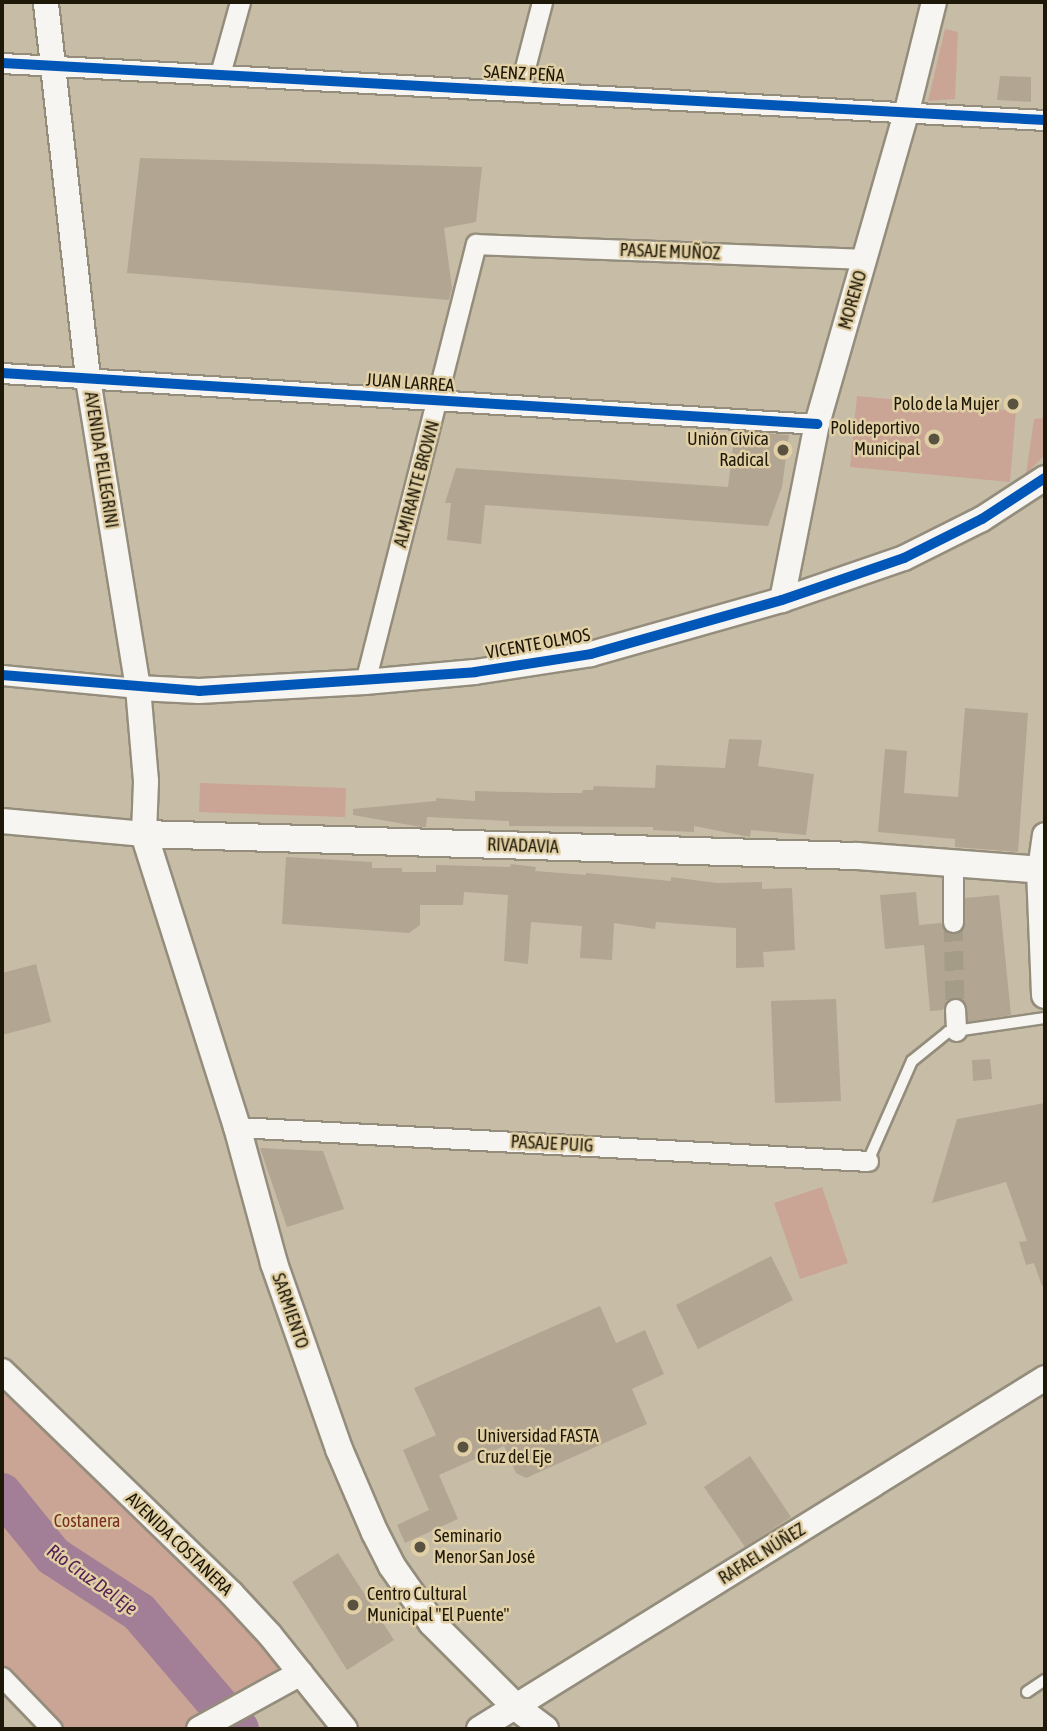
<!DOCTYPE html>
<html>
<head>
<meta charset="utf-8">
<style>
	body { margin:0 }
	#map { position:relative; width:1047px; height:1731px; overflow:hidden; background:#c7bda7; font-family:"Asap Condensed",sans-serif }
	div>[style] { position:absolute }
	.green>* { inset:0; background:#caa495 }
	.river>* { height:40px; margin:-20px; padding:0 20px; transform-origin:20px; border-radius:20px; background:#a27f96 }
	.building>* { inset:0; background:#b2a592 }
	.minor-tunnel>* { height:19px; margin-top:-9.5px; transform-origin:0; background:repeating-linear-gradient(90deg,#a59c87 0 19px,transparent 0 29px) }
	.roads { filter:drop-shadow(2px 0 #948d7c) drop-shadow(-2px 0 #948d7c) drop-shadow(0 2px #948d7c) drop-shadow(0 -2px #948d7c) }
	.service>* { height:10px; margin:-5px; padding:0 5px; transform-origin:5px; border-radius:5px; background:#f7f5f2 }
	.minor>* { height:19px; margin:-9.5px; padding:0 9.5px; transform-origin:9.5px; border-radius:9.5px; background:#f7f5f2 }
	.tertiary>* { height:24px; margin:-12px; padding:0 12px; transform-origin:12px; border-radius:12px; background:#f7f5f2 }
	.secondary>* { height:26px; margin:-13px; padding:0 13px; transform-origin:13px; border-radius:13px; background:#f7f5f2 }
	.cycleway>* { height:10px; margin:-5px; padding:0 5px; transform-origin:5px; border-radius:5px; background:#0057b8 }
	.dots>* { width:19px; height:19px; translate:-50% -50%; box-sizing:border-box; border:4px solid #e1d0a6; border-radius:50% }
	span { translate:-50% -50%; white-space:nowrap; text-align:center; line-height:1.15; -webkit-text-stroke:5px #e1d0a6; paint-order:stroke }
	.street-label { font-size:18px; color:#1e1808 }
	.poi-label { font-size:18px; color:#1e1808 }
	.right { translate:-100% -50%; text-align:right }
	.left { translate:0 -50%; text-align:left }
	.park-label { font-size:18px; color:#7b2c24 }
	.water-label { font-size:19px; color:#541c53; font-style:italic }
	.frame { position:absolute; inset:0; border:4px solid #1e1808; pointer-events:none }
</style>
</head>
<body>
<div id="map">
	<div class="green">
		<i style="clip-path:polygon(945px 29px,958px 32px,955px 99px,928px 101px)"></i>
		<i style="clip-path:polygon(857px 396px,1016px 411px,1010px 482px,850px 467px)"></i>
		<i style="clip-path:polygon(1045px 418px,1045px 455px,1026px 474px,1034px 419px)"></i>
		<i style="clip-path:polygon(200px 783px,346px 788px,345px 817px,199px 812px)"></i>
		<i style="clip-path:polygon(822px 1187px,848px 1263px,800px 1279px,774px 1203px)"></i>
		<i style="clip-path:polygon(2px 1371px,301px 1673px,226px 1715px,239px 1729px,52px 1729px,2px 1677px)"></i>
	</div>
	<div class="river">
		<i style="left:2px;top:1493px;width:81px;rotate:51deg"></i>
		<i style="left:53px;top:1556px;width:103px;rotate:33.1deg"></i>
		<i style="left:139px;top:1612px;width:154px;rotate:49.5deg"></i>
	</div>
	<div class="building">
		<i style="clip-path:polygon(1000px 76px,1031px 77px,1031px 102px,997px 100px)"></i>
		<i style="clip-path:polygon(140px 158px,482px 167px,476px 222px,444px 228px,452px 288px,449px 300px,127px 273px)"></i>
		<i style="clip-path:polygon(735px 431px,789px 435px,782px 487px,768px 526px,485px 505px,481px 544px,447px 540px,451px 503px,445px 503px,456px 468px,728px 487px)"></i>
		<i style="clip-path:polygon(965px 708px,1028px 713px,1018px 852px,955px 847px,955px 839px,878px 832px,885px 749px,907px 751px,904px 793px,958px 797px)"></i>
		<i style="clip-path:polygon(729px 739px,762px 740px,758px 766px,814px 774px,806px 835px,751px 830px,750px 837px,694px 826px,694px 832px,653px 830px,653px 827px,509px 826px,509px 821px,427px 817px,426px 827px,421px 827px,353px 815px,353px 809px,436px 801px,436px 798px,475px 801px,475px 791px,553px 793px,582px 793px,583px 790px,593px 790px,594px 786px,655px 788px,656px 765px,725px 768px)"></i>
		<i style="clip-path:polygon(286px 857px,372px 862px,372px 868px,402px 868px,402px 872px,436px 872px,436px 865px,510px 867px,511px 864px,536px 867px,535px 871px,586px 875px,586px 873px,671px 881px,671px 877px,717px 883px,762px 882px,762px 889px,792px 888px,795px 950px,763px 952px,764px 967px,736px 968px,736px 928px,656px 922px,655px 929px,614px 923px,612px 960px,580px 958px,582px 926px,531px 922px,528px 964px,504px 961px,508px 895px,464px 892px,463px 905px,420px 905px,420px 925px,409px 933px,282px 924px)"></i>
		<i style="clip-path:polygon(916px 892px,919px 925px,941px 923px,946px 932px,952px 934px,964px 928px,965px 898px,999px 895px,1011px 1015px,968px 1022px,966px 1003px,955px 997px,948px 999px,943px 1010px,930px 1011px,924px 945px,885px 949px,880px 895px)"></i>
		<i style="clip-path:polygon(36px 964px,51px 1022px,2px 1035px,2px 973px)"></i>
		<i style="clip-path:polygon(836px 999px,841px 1101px,775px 1103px,771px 1001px)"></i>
		<i style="clip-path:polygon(990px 1059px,992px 1079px,973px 1081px,972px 1060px)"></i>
		<i style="clip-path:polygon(1045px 1103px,1045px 1285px,1042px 1286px,1034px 1263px,1026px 1265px,1019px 1242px,1027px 1241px,1006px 1182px,932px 1203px,957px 1119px)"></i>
		<i style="clip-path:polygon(260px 1148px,323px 1151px,344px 1209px,287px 1227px)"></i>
		<i style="clip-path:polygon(771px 1256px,793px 1300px,698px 1349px,676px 1305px)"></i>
		<i style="clip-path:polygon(600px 1306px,616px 1343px,645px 1330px,664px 1374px,632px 1389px,647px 1424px,526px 1478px,516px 1473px,504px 1446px,439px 1475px,458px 1519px,405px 1543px,397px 1525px,429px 1510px,403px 1450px,436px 1435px,414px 1388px)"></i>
		<i style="clip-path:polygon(750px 1456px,791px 1517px,745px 1547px,704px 1487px)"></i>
		<i style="clip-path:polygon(338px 1553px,394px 1640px,347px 1670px,292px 1582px)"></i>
	</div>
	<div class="minor-tunnel">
		<i style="left:953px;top:922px;width:87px;rotate:88.7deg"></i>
	</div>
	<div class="roads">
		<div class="service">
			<i style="left:868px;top:1161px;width:109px;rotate:-66.3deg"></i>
			<i style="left:912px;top:1061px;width:46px;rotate:-38.9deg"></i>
			<i style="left:948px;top:1032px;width:98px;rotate:-8.2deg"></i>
			<i style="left:1027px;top:1692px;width:22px;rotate:-34deg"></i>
		</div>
		<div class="minor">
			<i style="left:2px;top:63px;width:1045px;rotate:3.13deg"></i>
			<i style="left:220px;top:74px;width:75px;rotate:-74.5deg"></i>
			<i style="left:519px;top:91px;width:92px;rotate:-75.5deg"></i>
			<i style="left:2px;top:373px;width:817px;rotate:3.58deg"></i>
			<i style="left:2px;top:675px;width:137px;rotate:5.5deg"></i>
			<i style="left:365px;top:682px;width:452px;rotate:-75.8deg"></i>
			<i style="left:476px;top:244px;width:388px;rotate:2.2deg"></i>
			<i style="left:953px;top:863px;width:59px;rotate:90deg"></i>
			<i style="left:955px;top:1009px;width:22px;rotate:87deg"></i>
			<i style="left:237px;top:1127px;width:632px;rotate:3.08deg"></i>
			<i style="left:2px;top:1677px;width:72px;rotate:46.1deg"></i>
		</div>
		<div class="tertiary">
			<i style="left:782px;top:600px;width:179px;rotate:-78.8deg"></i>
			<i style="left:817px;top:424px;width:326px;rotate:-74deg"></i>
			<i style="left:907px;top:111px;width:112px;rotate:-76.1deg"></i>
			<i style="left:138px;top:688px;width:61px;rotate:2.8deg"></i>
			<i style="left:199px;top:691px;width:166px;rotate:-3.1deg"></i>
			<i style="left:365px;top:682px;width:110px;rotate:-5.2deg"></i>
			<i style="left:475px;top:672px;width:117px;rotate:-8.8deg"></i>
			<i style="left:591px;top:654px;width:198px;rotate:-15.8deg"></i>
			<i style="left:782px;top:600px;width:129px;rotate:-19deg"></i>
			<i style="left:904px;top:558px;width:87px;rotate:-26.6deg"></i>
			<i style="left:982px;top:519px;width:75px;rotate:-33.1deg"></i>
			<i style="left:2px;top:821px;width:143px;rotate:5.2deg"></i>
			<i style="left:144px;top:834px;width:53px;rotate:-87.8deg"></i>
			<i style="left:146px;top:781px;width:93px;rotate:-94.9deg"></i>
			<i style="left:138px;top:688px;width:314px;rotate:-99.2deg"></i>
			<i style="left:88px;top:378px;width:378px;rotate:-96.4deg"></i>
			<i style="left:1040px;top:870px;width:35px;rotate:-82deg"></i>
			<i style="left:2px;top:1371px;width:319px;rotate:44.1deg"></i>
			<i style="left:231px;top:1593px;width:57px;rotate:47.1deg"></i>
			<i style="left:270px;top:1635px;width:120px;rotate:51.4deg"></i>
			<i style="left:199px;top:1729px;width:116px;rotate:-28.8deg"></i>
			<i style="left:479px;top:1729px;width:666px;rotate:-31.8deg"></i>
		</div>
		<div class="secondary">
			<i style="left:1040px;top:870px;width:125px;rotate:87.7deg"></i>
			<i style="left:545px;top:1729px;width:36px;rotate:-143deg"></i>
			<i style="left:516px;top:1707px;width:119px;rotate:-135deg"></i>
			<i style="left:432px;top:1623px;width:70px;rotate:-125.1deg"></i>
			<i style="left:392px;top:1566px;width:37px;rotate:-117deg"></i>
			<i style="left:375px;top:1533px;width:91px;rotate:-113.2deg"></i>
			<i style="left:339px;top:1449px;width:197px;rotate:-109.3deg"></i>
			<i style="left:274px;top:1263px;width:141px;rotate:-105.2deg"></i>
			<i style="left:237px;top:1127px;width:307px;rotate:-107.6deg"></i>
			<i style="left:144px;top:834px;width:713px;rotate:1.77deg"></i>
			<i style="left:857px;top:856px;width:189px;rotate:4.3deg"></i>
		</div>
	</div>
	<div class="cycleway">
		<i style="left:2px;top:63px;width:1045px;rotate:3.13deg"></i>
		<i style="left:2px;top:373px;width:817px;rotate:3.58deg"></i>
		<i style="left:2px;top:675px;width:198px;rotate:4.6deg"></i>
		<i style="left:199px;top:691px;width:277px;rotate:-3.9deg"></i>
		<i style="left:475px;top:672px;width:117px;rotate:-8.8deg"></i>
		<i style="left:591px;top:654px;width:198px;rotate:-15.8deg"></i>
		<i style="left:782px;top:600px;width:129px;rotate:-19deg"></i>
		<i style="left:904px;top:558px;width:87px;rotate:-26.6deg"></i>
		<i style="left:982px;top:519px;width:75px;rotate:-33.1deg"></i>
	</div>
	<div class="dots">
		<i style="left:1013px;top:404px;background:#595240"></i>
		<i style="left:934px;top:439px;background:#595240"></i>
		<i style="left:783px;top:450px;background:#595240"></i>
		<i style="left:463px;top:1447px;background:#595240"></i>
		<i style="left:420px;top:1547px;background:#595240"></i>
		<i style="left:353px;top:1605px;background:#595240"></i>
	</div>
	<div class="street-label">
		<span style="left:524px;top:74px;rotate:3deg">SAENZ PEÑA</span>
		<span style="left:670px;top:252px;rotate:2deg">PASAJE MUÑOZ</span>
		<span style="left:853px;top:300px;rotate:-74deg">MORENO</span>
		<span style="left:410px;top:383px;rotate:4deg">JUAN LARREA</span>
		<span style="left:101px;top:460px;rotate:81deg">AVENIDA PELLEGRINI</span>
		<span style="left:417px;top:484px;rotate:-75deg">ALMIRANTE BROWN</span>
		<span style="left:538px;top:644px;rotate:-10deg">VICENTE OLMOS</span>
		<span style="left:523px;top:846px;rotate:2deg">RIVADAVIA</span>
		<span style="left:552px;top:1144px;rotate:3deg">PASAJE PUIG</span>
		<span style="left:290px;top:1311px;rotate:71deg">SARMIENTO</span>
		<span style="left:179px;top:1544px;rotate:44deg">AVENIDA COSTANERA</span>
		<span style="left:762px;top:1554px;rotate:-32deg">RAFAEL NÚÑEZ</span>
	</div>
	<div class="poi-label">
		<span class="right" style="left:999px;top:404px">Polo de la Mujer</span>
		<span class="right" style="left:920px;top:439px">Polideportivo<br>Municipal</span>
		<span class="right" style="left:769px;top:450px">Unión Cívica<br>Radical</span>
		<span class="left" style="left:477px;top:1447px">Universidad FASTA<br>Cruz del Eje</span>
		<span class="left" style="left:434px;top:1547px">Seminario<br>Menor San José</span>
		<span class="left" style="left:367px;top:1605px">Centro Cultural<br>Municipal "El Puente"</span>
	</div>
	<div class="park-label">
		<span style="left:87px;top:1521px">Costanera</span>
	</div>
	<div class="water-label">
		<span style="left:92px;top:1580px;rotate:36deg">Río Cruz Del Eje</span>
	</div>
	<div class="frame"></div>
</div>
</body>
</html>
